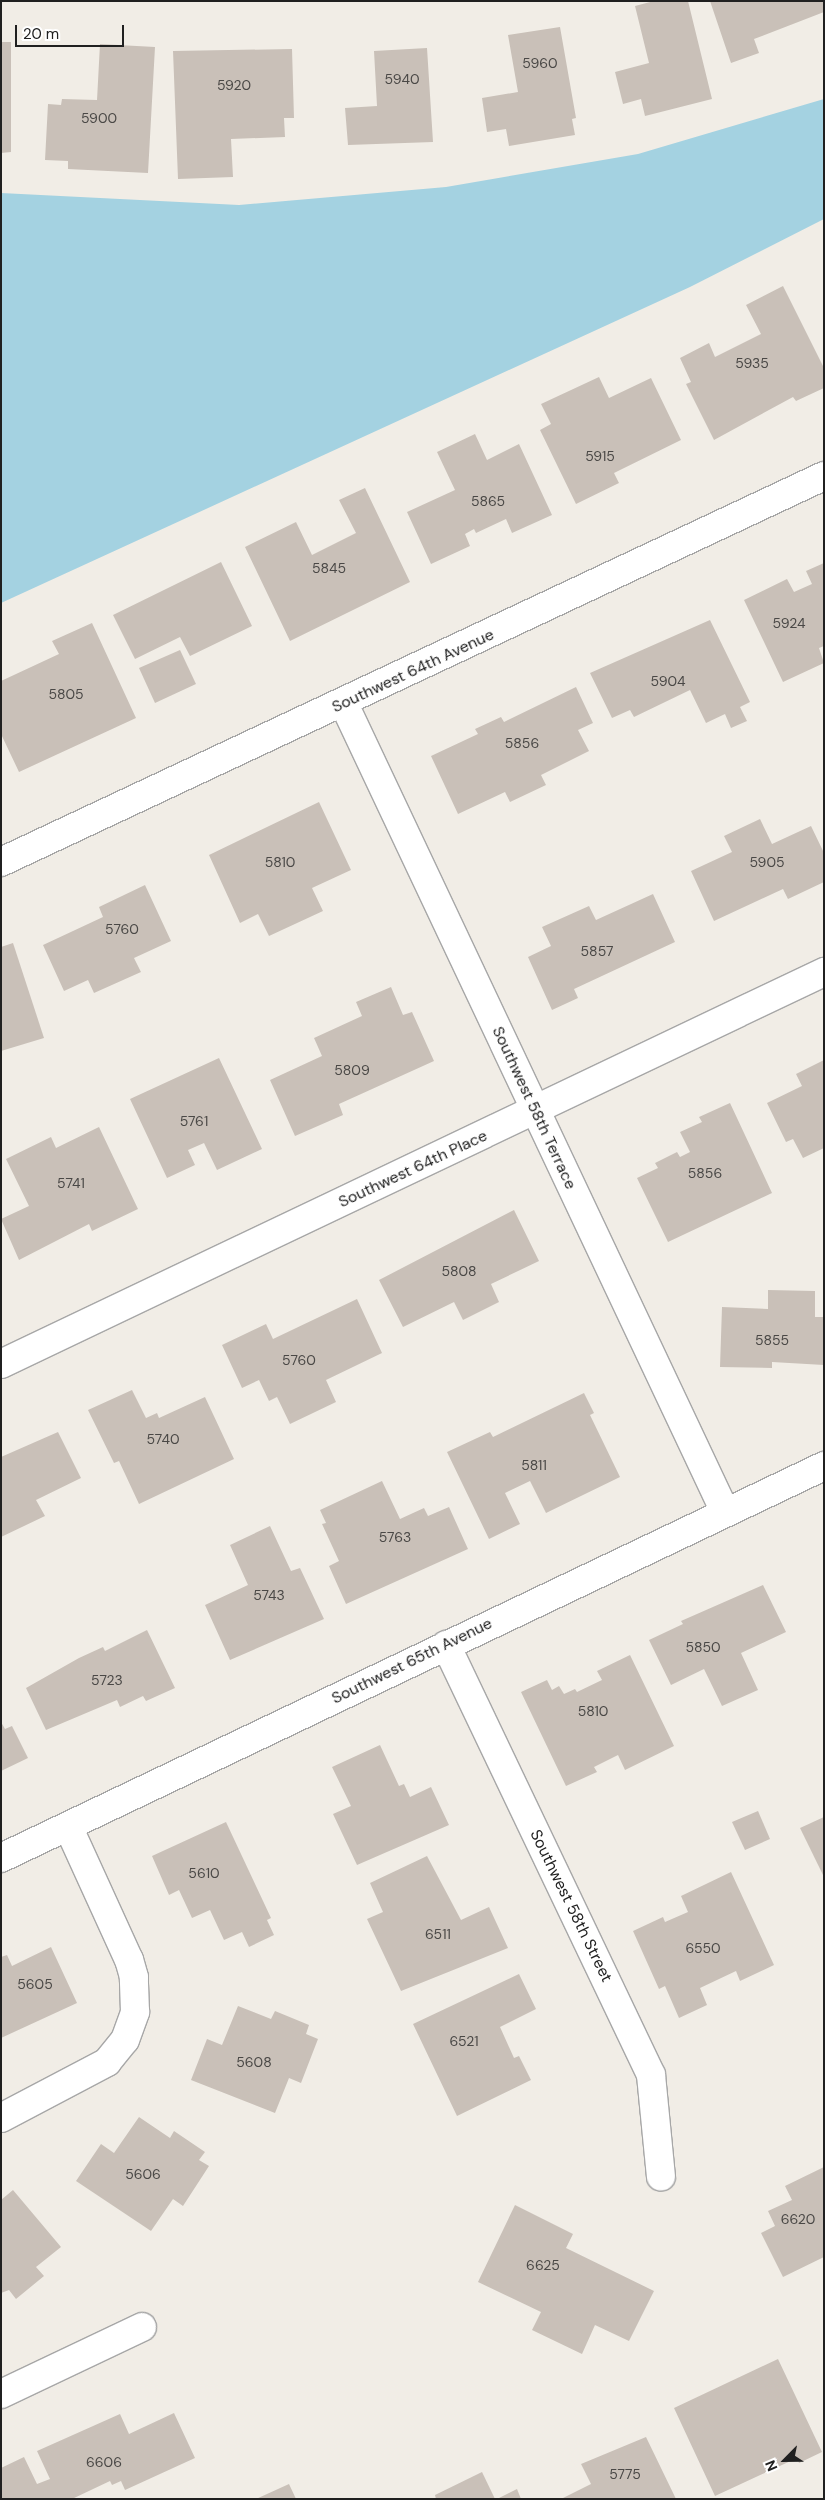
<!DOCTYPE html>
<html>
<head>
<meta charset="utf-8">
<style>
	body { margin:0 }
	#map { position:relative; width:825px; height:2500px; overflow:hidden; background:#f1ede6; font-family:"DM Sans",sans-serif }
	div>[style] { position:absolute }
	.water>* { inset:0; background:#a4d2e1 }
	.building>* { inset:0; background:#c9c0b8 }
	.roads { filter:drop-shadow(1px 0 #a7a7a7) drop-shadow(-1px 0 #a7a7a7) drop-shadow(0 1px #a7a7a7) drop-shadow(0 -1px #a7a7a7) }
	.street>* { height:28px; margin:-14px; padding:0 14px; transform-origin:14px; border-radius:14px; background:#fff }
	span { translate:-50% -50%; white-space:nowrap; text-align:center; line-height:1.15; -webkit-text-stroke:4.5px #fff; paint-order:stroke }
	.number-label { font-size:14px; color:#4a4846 }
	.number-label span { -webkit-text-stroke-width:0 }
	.street-label { font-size:16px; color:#202020 }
	.frame { position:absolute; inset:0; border:2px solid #202020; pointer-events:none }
	.north { position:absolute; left:760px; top:2435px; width:50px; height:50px; -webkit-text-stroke:4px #fff; paint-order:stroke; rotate:247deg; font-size:14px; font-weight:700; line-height:20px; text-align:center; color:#202020 }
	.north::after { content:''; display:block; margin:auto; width:18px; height:22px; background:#202020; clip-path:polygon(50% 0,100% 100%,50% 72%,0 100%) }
	.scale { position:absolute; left:15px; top:25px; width:109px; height:22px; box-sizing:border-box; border:2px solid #202020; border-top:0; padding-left:6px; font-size:15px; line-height:18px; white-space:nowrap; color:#202020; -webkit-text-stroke:4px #fff; paint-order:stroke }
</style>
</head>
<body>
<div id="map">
	<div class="water">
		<i style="clip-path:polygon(824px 99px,824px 219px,690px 287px,1px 603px,1px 193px,239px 205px,446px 187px,638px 154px)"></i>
	</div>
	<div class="building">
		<i style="clip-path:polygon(654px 1px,688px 1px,712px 99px,645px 116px,641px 99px,623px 104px,615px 72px,649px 63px,635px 6px)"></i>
		<i style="clip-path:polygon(710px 1px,824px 1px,824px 12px,754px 39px,759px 53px,731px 63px)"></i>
		<i style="clip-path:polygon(560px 27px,576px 118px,572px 119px,575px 135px,509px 146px,506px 129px,487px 132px,482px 98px,518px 92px,508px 35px)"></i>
		<i style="clip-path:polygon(1px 42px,11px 42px,11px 152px,1px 153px)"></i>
		<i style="clip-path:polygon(100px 44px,155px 47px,148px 173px,68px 169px,68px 161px,45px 160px,48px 104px,61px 105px,62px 99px,97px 100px)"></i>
		<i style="clip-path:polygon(427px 48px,433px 142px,348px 145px,345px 108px,377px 106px,374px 51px)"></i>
		<i style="clip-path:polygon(292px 49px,294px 118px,284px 118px,285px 137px,231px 139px,233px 177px,178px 179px,173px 51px)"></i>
		<i style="clip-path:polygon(783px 286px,824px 368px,824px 388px,796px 401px,793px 397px,714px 440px,686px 384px,691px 382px,680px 358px,709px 343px,715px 357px,761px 334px,746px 305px)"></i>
		<i style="clip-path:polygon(599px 377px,609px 398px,651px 378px,681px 440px,614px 473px,619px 483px,576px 504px,540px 430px,551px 424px,541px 404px)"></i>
		<i style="clip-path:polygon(475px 434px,487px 460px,519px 444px,552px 515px,512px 533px,506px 519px,476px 533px,474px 529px,465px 534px,470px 546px,431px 564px,407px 512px,455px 490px,437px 452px)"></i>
		<i style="clip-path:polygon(365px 488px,410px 582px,290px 641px,245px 547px,296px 522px,312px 555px,356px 533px,339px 500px)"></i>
		<i style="clip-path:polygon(221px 562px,252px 626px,190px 656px,180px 637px,135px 659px,113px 615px)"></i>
		<i style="clip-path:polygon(824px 563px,824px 646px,819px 648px,824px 663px,783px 682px,744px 600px,787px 579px,794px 592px,812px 584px,806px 571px)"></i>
		<i style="clip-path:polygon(710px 620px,750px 702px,740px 707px,747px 721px,731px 728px,725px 714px,706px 723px,690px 690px,634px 717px,630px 710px,612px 718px,590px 673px)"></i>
		<i style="clip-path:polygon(92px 623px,136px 718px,19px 772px,1px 734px,1px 681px,59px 654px,52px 641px)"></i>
		<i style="clip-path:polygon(180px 650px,196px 684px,155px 703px,139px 668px)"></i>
		<i style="clip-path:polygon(576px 687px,593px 723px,578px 730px,589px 751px,541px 775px,546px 785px,510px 802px,505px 792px,458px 814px,431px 756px,478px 734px,475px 729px,501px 717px,504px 722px)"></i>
		<i style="clip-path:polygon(319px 802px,351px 870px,312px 888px,323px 911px,269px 936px,258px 914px,240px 923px,209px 855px)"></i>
		<i style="clip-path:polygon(760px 819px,772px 844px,811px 826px,824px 853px,824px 882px,788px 899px,783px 889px,714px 921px,691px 871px,732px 852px,724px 836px)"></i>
		<i style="clip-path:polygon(145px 885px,171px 941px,134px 958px,141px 972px,94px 993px,88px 980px,64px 991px,43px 945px,103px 917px,99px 907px)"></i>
		<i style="clip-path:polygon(653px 894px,675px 942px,574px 989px,578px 998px,552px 1010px,528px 957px,551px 946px,542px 927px,589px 906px,596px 920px)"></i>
		<i style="clip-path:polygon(13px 943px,44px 1038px,1px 1051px,1px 947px)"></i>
		<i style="clip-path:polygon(391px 987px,403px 1015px,412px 1012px,434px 1061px,339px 1104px,343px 1115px,295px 1136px,270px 1080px,322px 1056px,314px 1038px,362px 1016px,356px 1002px)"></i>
		<i style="clip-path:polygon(219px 1058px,262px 1149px,217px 1170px,204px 1143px,188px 1150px,195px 1165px,167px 1178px,130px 1099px)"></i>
		<i style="clip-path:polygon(824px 1060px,824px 1148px,803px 1158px,793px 1139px,786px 1142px,767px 1103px,802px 1086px,796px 1074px)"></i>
		<i style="clip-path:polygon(730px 1103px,772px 1193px,668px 1242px,637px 1178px,658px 1168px,655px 1163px,677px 1152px,680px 1157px,690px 1152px,680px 1132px,702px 1122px,699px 1117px)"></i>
		<i style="clip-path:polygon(99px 1127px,138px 1209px,92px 1231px,89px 1224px,19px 1260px,1px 1219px,29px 1206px,6px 1159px,51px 1137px,56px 1148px)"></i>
		<i style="clip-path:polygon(514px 1210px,539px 1261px,491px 1284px,499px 1302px,463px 1320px,454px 1302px,403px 1327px,379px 1280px)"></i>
		<i style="clip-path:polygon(768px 1290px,815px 1291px,815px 1317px,824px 1317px,824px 1365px,772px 1362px,772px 1368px,720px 1367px,722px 1307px,768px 1309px)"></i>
		<i style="clip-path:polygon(357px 1299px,382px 1353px,326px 1380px,336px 1402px,290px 1424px,277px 1397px,269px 1401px,259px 1380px,242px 1388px,222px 1345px,266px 1324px,273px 1339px)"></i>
		<i style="clip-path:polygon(132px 1390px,146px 1418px,157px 1413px,159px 1418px,205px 1397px,234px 1459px,139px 1504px,119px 1461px,114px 1463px,88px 1410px)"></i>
		<i style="clip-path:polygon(584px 1393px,594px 1413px,590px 1415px,620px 1477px,546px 1513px,530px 1481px,505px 1493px,520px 1524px,489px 1539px,447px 1452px,490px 1432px,493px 1437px)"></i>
		<i style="clip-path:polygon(58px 1432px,81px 1478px,36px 1500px,45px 1516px,1px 1537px,1px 1457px)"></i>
		<i style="clip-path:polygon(382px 1481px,400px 1519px,424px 1508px,428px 1516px,449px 1507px,468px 1549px,346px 1604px,329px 1566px,339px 1561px,322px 1524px,326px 1523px,320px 1510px)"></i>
		<i style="clip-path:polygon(270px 1526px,291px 1571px,300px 1568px,324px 1619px,230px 1660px,205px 1605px,248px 1585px,230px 1545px)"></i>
		<i style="clip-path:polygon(763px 1585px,786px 1632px,741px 1653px,758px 1690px,722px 1706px,704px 1669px,671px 1685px,649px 1640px,683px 1624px,681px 1621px)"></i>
		<i style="clip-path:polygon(147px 1630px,175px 1688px,146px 1701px,143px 1696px,120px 1707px,117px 1700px,46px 1730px,26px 1688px,79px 1658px,103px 1647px,105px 1651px)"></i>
		<i style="clip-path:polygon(630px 1655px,674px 1746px,625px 1770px,618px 1755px,594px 1767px,597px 1772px,566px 1786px,521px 1692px,547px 1680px,552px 1690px,559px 1686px,564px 1694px,575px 1689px,577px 1692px,602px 1680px,597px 1671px)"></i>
		<i style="clip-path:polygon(1px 1722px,5px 1729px,12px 1726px,28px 1758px,1px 1771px)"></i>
		<i style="clip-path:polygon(380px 1745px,399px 1786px,404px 1784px,410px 1797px,431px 1787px,449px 1825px,357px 1865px,333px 1814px,351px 1806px,332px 1767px)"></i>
		<i style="clip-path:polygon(758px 1811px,770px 1839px,745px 1850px,732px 1822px)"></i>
		<i style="clip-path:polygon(824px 1817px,824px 1877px,800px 1828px)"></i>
		<i style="clip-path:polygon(226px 1822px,271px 1918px,267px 1920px,274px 1935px,249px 1947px,242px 1932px,224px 1940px,210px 1910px,192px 1918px,179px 1890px,169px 1895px,152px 1856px)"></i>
		<i style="clip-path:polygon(427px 1856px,461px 1920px,489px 1907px,508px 1948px,401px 1991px,367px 1919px,383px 1912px,370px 1883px)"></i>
		<i style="clip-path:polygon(731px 1872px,774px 1965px,740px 1981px,736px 1971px,700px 1988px,707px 2005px,679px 2018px,665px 1986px,659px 1989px,633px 1931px,663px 1917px,665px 1922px,688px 1912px,681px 1896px)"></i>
		<i style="clip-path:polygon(51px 1947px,77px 2003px,1px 2038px,1px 1957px,7px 1955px,12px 1966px)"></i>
		<i style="clip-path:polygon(519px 1974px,536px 2009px,500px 2027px,514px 2058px,519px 2056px,531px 2080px,457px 2116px,413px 2024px)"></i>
		<i style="clip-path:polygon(238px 2006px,271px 2019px,275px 2011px,309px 2025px,306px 2034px,318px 2039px,301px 2083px,289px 2078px,275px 2113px,191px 2080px,207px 2039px,222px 2045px)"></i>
		<i style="clip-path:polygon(139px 2117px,170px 2138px,174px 2131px,205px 2152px,199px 2160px,209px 2166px,183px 2206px,173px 2199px,151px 2231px,76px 2181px,101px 2144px,114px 2153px)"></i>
		<i style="clip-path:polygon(824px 2167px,824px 2257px,783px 2277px,761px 2233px,775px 2226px,768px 2211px,792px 2200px,785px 2186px)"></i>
		<i style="clip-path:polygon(13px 2190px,61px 2247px,36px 2267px,44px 2276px,16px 2299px,9px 2290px,1px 2293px,1px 2200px)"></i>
		<i style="clip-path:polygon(515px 2205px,573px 2234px,566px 2248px,654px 2291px,629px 2341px,595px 2325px,582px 2354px,532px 2330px,541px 2312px,478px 2282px)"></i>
		<i style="clip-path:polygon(778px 2359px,822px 2452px,799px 2463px,797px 2458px,715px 2496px,674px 2408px)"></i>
		<i style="clip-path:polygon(174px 2413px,195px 2458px,125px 2490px,121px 2481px,112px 2485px,110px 2481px,72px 2499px,1px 2499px,1px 2468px,24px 2457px,37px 2484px,50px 2479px,37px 2451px,120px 2414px,129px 2434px)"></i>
		<i style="clip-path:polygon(646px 2437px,676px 2499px,561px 2499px,591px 2484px,581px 2464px)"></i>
		<i style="clip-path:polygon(482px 2472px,495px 2499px,436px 2499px,435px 2495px)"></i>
		<i style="clip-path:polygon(289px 2484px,296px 2499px,256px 2499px)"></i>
		<i style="clip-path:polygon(517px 2489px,521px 2499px,497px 2499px)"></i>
	</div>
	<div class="roads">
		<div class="street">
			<i style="left:344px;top:704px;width:893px;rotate:64.75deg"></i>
			<i style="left:1px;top:862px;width:909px;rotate:-25.13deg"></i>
			<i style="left:1px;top:1364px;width:912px;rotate:-25.47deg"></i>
			<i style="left:446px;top:1645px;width:476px;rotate:64.5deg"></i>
			<i style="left:651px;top:2075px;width:102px;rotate:84.4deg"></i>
			<i style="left:1px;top:1858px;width:912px;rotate:-25.47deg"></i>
			<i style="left:1px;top:2118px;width:120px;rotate:-27.8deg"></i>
			<i style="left:107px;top:2062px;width:28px;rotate:-51deg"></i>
			<i style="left:125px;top:2040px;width:30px;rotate:-70deg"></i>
			<i style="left:135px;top:2012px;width:35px;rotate:-92deg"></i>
			<i style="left:134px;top:1977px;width:18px;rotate:-106deg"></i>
			<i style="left:129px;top:1960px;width:147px;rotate:-114.5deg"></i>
			<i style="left:1px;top:2394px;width:156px;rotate:-25.4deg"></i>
		</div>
	</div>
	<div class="number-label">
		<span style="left:540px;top:63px">5960</span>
		<span style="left:402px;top:79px">5940</span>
		<span style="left:234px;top:85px">5920</span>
		<span style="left:99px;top:118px">5900</span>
		<span style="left:752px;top:363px">5935</span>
		<span style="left:600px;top:456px">5915</span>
		<span style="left:488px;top:501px">5865</span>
		<span style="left:329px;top:568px">5845</span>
		<span style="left:789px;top:623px">5924</span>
		<span style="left:668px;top:681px">5904</span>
		<span style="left:66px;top:694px">5805</span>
		<span style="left:522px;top:743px">5856</span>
		<span style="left:280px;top:862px">5810</span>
		<span style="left:767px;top:862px">5905</span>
		<span style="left:122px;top:929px">5760</span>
		<span style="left:597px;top:951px">5857</span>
		<span style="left:352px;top:1070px">5809</span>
		<span style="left:194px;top:1121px">5761</span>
		<span style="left:705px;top:1173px">5856</span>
		<span style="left:71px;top:1183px">5741</span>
		<span style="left:459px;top:1271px">5808</span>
		<span style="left:772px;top:1340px">5855</span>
		<span style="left:299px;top:1360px">5760</span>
		<span style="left:163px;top:1439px">5740</span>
		<span style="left:534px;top:1465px">5811</span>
		<span style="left:395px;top:1537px">5763</span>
		<span style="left:269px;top:1595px">5743</span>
		<span style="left:703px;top:1647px">5850</span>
		<span style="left:107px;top:1680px">5723</span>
		<span style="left:593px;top:1711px">5810</span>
		<span style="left:204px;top:1873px">5610</span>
		<span style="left:438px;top:1934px">6511</span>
		<span style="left:703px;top:1948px">6550</span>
		<span style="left:35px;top:1984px">5605</span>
		<span style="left:464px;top:2041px">6521</span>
		<span style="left:254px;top:2062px">5608</span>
		<span style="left:143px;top:2174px">5606</span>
		<span style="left:798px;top:2219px">6620</span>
		<span style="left:543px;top:2265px">6625</span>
		<span style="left:104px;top:2462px">6606</span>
		<span style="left:625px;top:2474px">5775</span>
	</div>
	<div class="street-label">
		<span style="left:413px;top:671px;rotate:-25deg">Southwest 64th Avenue</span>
		<span style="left:534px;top:1108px;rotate:65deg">Southwest 58th Terrace</span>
		<span style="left:413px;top:1169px;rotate:-25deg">Southwest 64th Place</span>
		<span style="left:412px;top:1661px;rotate:-26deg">Southwest 65th Avenue</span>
		<span style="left:571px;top:1906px;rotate:64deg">Southwest 58th Street</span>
	</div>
	<div class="frame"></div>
	<div class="north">N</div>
	<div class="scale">20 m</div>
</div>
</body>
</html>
